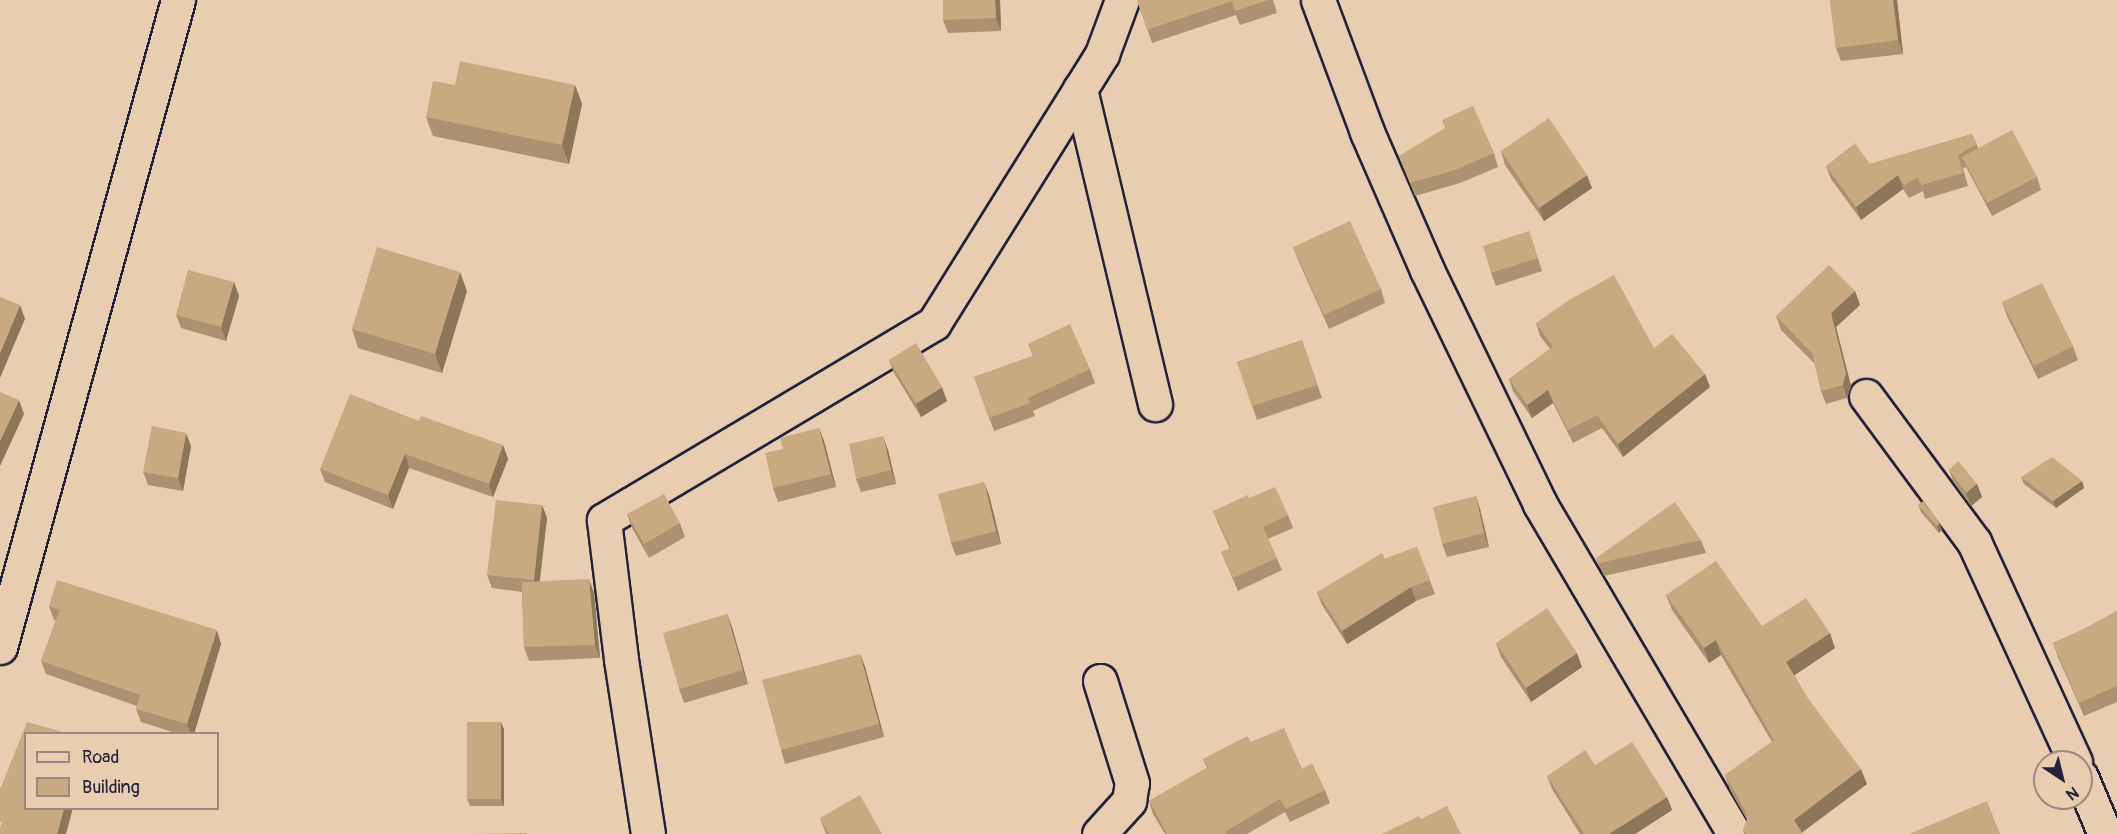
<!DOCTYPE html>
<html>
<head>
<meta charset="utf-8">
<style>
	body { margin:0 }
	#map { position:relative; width:2117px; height:834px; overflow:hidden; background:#e9cdb0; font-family:Pangolin,sans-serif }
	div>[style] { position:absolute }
	.roads { filter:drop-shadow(2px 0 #22223b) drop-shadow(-2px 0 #22223b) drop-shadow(0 2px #22223b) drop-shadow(0 -2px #22223b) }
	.minor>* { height:33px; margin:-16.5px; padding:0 16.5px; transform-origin:16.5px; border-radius:16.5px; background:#e9cdb0 }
	.wall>* { inset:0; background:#ac9270 }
	.shaded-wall>* { inset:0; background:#8c775b }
	.building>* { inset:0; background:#c8aa82 }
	span { translate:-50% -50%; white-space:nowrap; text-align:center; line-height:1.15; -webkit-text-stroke:5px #e9cdb0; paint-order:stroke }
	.legend { position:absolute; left:24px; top:732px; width:195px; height:78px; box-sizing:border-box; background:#e9cdb0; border:2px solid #998981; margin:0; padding:8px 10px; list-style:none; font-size:18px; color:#22223b }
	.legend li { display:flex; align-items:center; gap:12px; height:30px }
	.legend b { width:30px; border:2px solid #998981 }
	.north { position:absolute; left:2033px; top:750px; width:60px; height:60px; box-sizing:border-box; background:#e9cdb0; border:2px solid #998981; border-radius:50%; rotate:145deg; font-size:16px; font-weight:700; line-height:24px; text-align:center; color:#22223b }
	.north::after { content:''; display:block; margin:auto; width:21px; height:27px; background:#22223b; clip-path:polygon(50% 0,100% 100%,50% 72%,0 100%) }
</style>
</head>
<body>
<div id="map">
	<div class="roads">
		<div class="minor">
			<i style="left:1318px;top:0;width:141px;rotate:69.6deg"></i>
			<i style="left:1367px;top:132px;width:150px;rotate:66.5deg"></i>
			<i style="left:1427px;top:270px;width:260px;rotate:64.2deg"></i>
			<i style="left:1540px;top:504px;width:383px;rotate:59.5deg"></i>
			<i style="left:1080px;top:89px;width:324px;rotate:76.6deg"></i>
			<i style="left:1866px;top:396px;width:182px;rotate:53.5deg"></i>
			<i style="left:1974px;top:542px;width:242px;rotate:65.3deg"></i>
			<i style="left:0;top:647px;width:671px;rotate:-74.62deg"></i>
			<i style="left:2081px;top:777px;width:62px;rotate:67.2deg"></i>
			<i style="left:648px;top:834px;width:177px;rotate:-98.8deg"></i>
			<i style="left:621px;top:659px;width:140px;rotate:-97deg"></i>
			<i style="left:604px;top:520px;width:384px;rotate:-30.8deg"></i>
			<i style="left:934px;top:323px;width:317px;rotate:-58deg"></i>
			<i style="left:1102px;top:54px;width:58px;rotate:-69.7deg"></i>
			<i style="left:1099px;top:834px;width:45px;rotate:-47.7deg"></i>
			<i style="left:1129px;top:801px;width:18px;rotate:-81deg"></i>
			<i style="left:1132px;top:783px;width:107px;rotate:-107.4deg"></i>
		</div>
	</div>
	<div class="wall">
		<i style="clip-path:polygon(943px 0,1000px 0,1001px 31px,948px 33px,943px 20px)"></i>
		<i style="clip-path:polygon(1137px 0,1273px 0,1277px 13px,1240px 25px,1236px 15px,1152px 43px)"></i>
		<i style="clip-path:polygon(1830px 0,1897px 0,1903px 54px,1841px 61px,1836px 48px)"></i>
		<i style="clip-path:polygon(455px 85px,575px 85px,582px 104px,569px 164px,433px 136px,426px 117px)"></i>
		<i style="clip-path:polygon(1972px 134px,1978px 148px,2037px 177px,2041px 190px,1992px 216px,1966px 167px,1963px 168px,1968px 186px,1925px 199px,1923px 191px,1909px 198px,1903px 189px,1861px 220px,1831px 179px,1826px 166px,1870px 164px)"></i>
		<i style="clip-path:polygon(1501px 151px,1592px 188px,1544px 221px,1505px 165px)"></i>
		<i style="clip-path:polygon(1494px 153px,1498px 167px,1460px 183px,1415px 196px,1399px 156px)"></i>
		<i style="clip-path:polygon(1529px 231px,1542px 271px,1496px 286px,1491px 273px)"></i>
		<i style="clip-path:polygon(1293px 247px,1381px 289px,1385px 303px,1329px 329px,1298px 260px)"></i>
		<i style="clip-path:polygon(234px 282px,239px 296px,226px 341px,181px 328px,176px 315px)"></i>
		<i style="clip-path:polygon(467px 291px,442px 373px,358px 348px,352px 329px)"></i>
		<i style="clip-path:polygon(1855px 291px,1860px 305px,1836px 327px,1851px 386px,1847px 398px,1826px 404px,1821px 391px,1815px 364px,1781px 330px,1776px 316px)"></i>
		<i style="clip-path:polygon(2002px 302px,2073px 346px,2078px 360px,2038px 379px,2007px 316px)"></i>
		<i style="clip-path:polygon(1536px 323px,1654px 348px,1710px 387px,1623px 457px,1602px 428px,1573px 443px,1553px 403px,1532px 418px,1513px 391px,1509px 379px,1550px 349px,1540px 336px)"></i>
		<i style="clip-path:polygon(1302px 340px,1322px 398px,1257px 420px,1237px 362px)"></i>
		<i style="clip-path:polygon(1028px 344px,1090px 369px,1095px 383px,1033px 411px,1035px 416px,994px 431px,974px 377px,1033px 356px)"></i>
		<i style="clip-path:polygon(889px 360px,947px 401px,921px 417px,894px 373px)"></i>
		<i style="clip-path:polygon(419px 421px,503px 445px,508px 459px,493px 497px,409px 468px,393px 509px,325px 482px,320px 469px)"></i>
		<i style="clip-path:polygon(819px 428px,824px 441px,836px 487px,778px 502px,773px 488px,783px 449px)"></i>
		<i style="clip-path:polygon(191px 446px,183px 491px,148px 485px,143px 472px)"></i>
		<i style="clip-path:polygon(888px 450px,896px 484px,861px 492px,856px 479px)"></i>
		<i style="clip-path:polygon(1949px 470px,1977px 484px,1982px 497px,1971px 506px,1954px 483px)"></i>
		<i style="clip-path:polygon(2021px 477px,2082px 481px,2084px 488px,2056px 508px,2024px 484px)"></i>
		<i style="clip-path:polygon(989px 495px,1001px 544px,956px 556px,951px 543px)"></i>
		<i style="clip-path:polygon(1476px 496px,1480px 509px,1489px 547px,1447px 557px,1442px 544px)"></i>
		<i style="clip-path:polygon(1249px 498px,1288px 515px,1293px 528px,1268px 539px,1282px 570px,1238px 591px,1221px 552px,1230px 549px,1218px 523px,1213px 511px)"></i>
		<i style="clip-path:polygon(542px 505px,547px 518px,540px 581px,594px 593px,600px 658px,529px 661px,524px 647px,522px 592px,492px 588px,487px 575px)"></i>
		<i style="clip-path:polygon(1918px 505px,1942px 530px,1939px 533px,1921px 512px)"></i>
		<i style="clip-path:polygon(627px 514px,680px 523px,685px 537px,649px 558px,632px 528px)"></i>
		<i style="clip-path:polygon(1701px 540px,1706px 553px,1604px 576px,1596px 558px)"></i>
		<i style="clip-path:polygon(1417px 547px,1435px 594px,1416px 601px,1347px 644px,1322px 605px,1317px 592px,1385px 559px)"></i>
		<i style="clip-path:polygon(1666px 595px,1762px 626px,1835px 648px,1794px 675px,1807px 697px,1867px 784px,1802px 832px,1803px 834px,1744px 834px,1743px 830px,1747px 820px,1730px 790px,1725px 775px,1772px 742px,1721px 655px,1709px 663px,1672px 610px)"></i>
		<i style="clip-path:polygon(49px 606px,221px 644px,194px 734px,179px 734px,141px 722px,136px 709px,137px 706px,46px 674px,41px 661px,56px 620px,54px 620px)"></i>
		<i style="clip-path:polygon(2117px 611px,2117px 702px,2084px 716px,2058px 657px,2053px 643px,2084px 629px)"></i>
		<i style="clip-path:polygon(727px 614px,732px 627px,748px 684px,684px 703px,679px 689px)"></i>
		<i style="clip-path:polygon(1496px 643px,1582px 667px,1531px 702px,1501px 657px)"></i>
		<i style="clip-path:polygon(860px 654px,865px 667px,884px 737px,785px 764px,781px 750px)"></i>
		<i style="clip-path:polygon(504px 729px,504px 806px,470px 806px,467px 799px)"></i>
		<i style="clip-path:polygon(1251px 742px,1302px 769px,1325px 790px,1330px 803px,1290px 822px,1285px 812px,1247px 834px,1165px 834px,1153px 814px,1149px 801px,1207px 768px,1203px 759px)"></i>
		<i style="clip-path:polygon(1595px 765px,1667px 797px,1672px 810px,1635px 834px,1580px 834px,1552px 789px,1547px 776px)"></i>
		<i style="clip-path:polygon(820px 818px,882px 834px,826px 834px)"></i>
	</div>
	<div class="shaded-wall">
		<i style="clip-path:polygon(995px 0,1000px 0,1001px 31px,996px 18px)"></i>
		<i style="clip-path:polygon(1893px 0,1897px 0,1903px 54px,1898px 40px)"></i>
		<i style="clip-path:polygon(575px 85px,582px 104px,569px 164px,562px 145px)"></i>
		<i style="clip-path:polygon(1587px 175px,1592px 188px,1544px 221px,1539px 208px)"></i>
		<i style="clip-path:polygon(1898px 175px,1903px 189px,1861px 220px,1856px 207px)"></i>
		<i style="clip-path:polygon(460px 272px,467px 291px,442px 373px,435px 354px)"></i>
		<i style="clip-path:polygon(234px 282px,239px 296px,226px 341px,221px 327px)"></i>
		<i style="clip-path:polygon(1855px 291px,1860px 305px,1836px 327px,1851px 386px,1847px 398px,1843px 385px,1831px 313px)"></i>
		<i style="clip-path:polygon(20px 305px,25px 319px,0 378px,0 353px)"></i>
		<i style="clip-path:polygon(1705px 374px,1710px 387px,1623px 457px,1618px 444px)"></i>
		<i style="clip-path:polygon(942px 387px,947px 401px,921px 417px,916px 404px)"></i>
		<i style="clip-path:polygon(1548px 390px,1553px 403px,1532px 418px,1527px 405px)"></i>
		<i style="clip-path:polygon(19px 400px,24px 414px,0 466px,0 441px)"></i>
		<i style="clip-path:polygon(819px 428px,824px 441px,836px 487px,831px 474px)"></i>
		<i style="clip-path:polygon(186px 433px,191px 446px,183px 491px,178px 478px)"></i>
		<i style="clip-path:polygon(883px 436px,888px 450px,896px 484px,891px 470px)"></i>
		<i style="clip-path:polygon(503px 445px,508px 459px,493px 497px,489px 484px)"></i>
		<i style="clip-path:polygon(405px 454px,409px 468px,393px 509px,388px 495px)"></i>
		<i style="clip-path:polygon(2082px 481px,2084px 488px,2056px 508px,2053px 501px)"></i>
		<i style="clip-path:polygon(984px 482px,989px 495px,1001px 544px,996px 531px)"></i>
		<i style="clip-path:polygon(1977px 484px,1982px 497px,1971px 506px,1966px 493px)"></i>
		<i style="clip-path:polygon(1476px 496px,1480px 509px,1489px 547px,1484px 533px)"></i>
		<i style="clip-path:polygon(542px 505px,547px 518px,538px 593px,534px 580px)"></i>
		<i style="clip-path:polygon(1940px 523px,1942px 530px,1939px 533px,1937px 526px)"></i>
		<i style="clip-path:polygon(589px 579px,594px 593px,600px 658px,595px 645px)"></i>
		<i style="clip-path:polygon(1411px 587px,1416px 601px,1347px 644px,1342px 631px)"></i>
		<i style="clip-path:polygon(727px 614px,732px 627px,748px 684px,743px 670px)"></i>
		<i style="clip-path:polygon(217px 630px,221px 644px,194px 734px,191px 734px,187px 724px)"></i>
		<i style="clip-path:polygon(1830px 633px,1835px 648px,1792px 677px,1786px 662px)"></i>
		<i style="clip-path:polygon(1716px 640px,1721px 655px,1709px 663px,1704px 648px)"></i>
		<i style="clip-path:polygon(1577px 653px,1582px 667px,1531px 702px,1526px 688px)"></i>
		<i style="clip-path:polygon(860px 654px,865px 667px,884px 737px,879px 724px)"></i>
		<i style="clip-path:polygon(501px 722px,504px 729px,504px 806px,501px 799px)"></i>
		<i style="clip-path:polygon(1861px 769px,1867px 784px,1800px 834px,1794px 820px)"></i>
		<i style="clip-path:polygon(1667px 797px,1672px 810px,1635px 834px,1609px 834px)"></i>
		<i style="clip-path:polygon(64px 808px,73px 808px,66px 834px,57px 834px)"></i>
	</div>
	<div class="building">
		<i style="clip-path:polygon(943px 0,995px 0,996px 18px,943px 20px)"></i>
		<i style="clip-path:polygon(1137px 0,1269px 0,1235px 11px,1232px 1px,1147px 30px)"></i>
		<i style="clip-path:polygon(1830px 0,1893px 0,1898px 40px,1836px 48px)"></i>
		<i style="clip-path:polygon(460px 61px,575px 85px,562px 145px,426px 117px,433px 81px,455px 85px)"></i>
		<i style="clip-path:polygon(1473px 106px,1494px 153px,1455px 170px,1410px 183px,1399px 156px,1445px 128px,1442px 120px)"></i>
		<i style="clip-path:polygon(1549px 118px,1587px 175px,1539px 208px,1501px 151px)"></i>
		<i style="clip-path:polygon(2012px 130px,2037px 177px,1987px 203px,1962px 157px)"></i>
		<i style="clip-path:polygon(1972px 134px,1977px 144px,1958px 155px,1963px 173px,1921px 185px,1918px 177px,1904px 185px,1898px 175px,1856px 207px,1826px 166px,1855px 143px,1870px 164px)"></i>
		<i style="clip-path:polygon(1350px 221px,1381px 289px,1324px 315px,1293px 247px)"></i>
		<i style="clip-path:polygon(1529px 231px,1538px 258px,1491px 273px,1483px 246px)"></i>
		<i style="clip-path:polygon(377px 247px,460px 272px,435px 354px,352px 329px)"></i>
		<i style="clip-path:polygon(1829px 265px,1855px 291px,1831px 313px,1846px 373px,1843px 385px,1821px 391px,1812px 353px,1776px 316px)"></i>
		<i style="clip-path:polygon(188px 270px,234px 282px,221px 327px,176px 315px)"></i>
		<i style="clip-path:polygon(1614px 275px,1654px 348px,1672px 334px,1705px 374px,1618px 444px,1597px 415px,1568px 430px,1548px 390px,1527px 405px,1509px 379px,1553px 347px,1536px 323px,1569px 300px)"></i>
		<i style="clip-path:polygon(2042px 283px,2073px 346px,2034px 366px,2002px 302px)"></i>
		<i style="clip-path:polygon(0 297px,20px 305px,0 353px)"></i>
		<i style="clip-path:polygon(1070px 324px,1090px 369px,1028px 398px,1030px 403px,989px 418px,974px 377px,1034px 356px,1028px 344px)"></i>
		<i style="clip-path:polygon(1302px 340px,1317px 385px,1252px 406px,1237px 362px)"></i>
		<i style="clip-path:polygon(916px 343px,942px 387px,916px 404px,889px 360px)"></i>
		<i style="clip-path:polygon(0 392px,19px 400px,0 441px)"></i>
		<i style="clip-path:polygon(350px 394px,419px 421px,421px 416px,503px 445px,489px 484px,405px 454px,388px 495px,320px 469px)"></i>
		<i style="clip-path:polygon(152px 426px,186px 433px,178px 478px,143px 472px)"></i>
		<i style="clip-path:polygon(819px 428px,831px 474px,773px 488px,765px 453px,783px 449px,780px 438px)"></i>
		<i style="clip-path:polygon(883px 436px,891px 470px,856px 479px,849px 444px)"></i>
		<i style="clip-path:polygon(2052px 457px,2082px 481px,2053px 501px,2021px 477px)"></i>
		<i style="clip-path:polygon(1958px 461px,1977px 484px,1966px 493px,1949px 470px)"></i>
		<i style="clip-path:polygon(984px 482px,996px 531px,951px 543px,938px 494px)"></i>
		<i style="clip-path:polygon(1275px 487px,1288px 515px,1263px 527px,1277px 558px,1233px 578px,1221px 552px,1231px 548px,1213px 511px,1248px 495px,1249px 498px)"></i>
		<i style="clip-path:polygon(664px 494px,680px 523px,644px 544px,627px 514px)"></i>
		<i style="clip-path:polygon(1476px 496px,1484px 533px,1442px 544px,1433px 507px)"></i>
		<i style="clip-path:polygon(496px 500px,542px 505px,534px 580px,487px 575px)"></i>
		<i style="clip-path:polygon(1923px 501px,1940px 523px,1937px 526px,1918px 505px)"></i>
		<i style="clip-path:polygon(1675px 502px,1701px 540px,1599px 563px,1596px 558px)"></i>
		<i style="clip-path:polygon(1417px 547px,1430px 580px,1411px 587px,1342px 631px,1317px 592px,1382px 553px,1385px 559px)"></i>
		<i style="clip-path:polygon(1716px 561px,1762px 626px,1806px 598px,1830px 633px,1786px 662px,1807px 697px,1861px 769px,1794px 820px,1803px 834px,1746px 834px,1743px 830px,1747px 819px,1745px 810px,1725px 775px,1774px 740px,1716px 640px,1704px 648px,1666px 595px)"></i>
		<i style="clip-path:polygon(589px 579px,595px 645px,524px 647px,522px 582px)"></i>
		<i style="clip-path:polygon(57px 580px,217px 630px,187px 724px,136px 709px,140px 695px,41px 661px,60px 610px,49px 606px)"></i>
		<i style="clip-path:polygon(1547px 608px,1577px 653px,1526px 688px,1496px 643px)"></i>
		<i style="clip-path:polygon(2117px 611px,2117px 686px,2079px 703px,2053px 643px,2084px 629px)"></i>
		<i style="clip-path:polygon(727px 614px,743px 670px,679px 689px,663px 633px)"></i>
		<i style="clip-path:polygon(860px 654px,879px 724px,781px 750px,762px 680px)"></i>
		<i style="clip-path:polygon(27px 722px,70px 734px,26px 734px,26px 808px,64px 808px,57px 834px,0 834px,0 828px,2px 822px,0 822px,0 787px,1px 787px)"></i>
		<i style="clip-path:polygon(467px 722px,501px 722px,501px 799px,467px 799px)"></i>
		<i style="clip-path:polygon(1284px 728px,1302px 769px,1312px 763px,1325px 790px,1286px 809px,1280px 799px,1225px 832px,1226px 834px,1167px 834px,1149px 801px,1208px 767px,1203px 759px,1247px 736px,1251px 742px)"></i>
		<i style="clip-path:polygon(1632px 742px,1667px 797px,1609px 834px,1584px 834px,1547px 776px,1585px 750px,1595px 765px)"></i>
		<i style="clip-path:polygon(860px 795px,882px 834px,829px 834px,820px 818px)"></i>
		<i style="clip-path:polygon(1987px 801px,2000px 834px,1909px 834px)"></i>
		<i style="clip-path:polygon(1447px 806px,1461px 834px,1382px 834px,1419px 816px,1421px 819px)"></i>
		<i style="clip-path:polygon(527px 833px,527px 834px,477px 834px)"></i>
	</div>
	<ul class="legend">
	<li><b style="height:8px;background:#e9cdb0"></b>Road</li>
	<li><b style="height:16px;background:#c8aa82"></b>Building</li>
	</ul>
	<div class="north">N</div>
</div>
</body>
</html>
